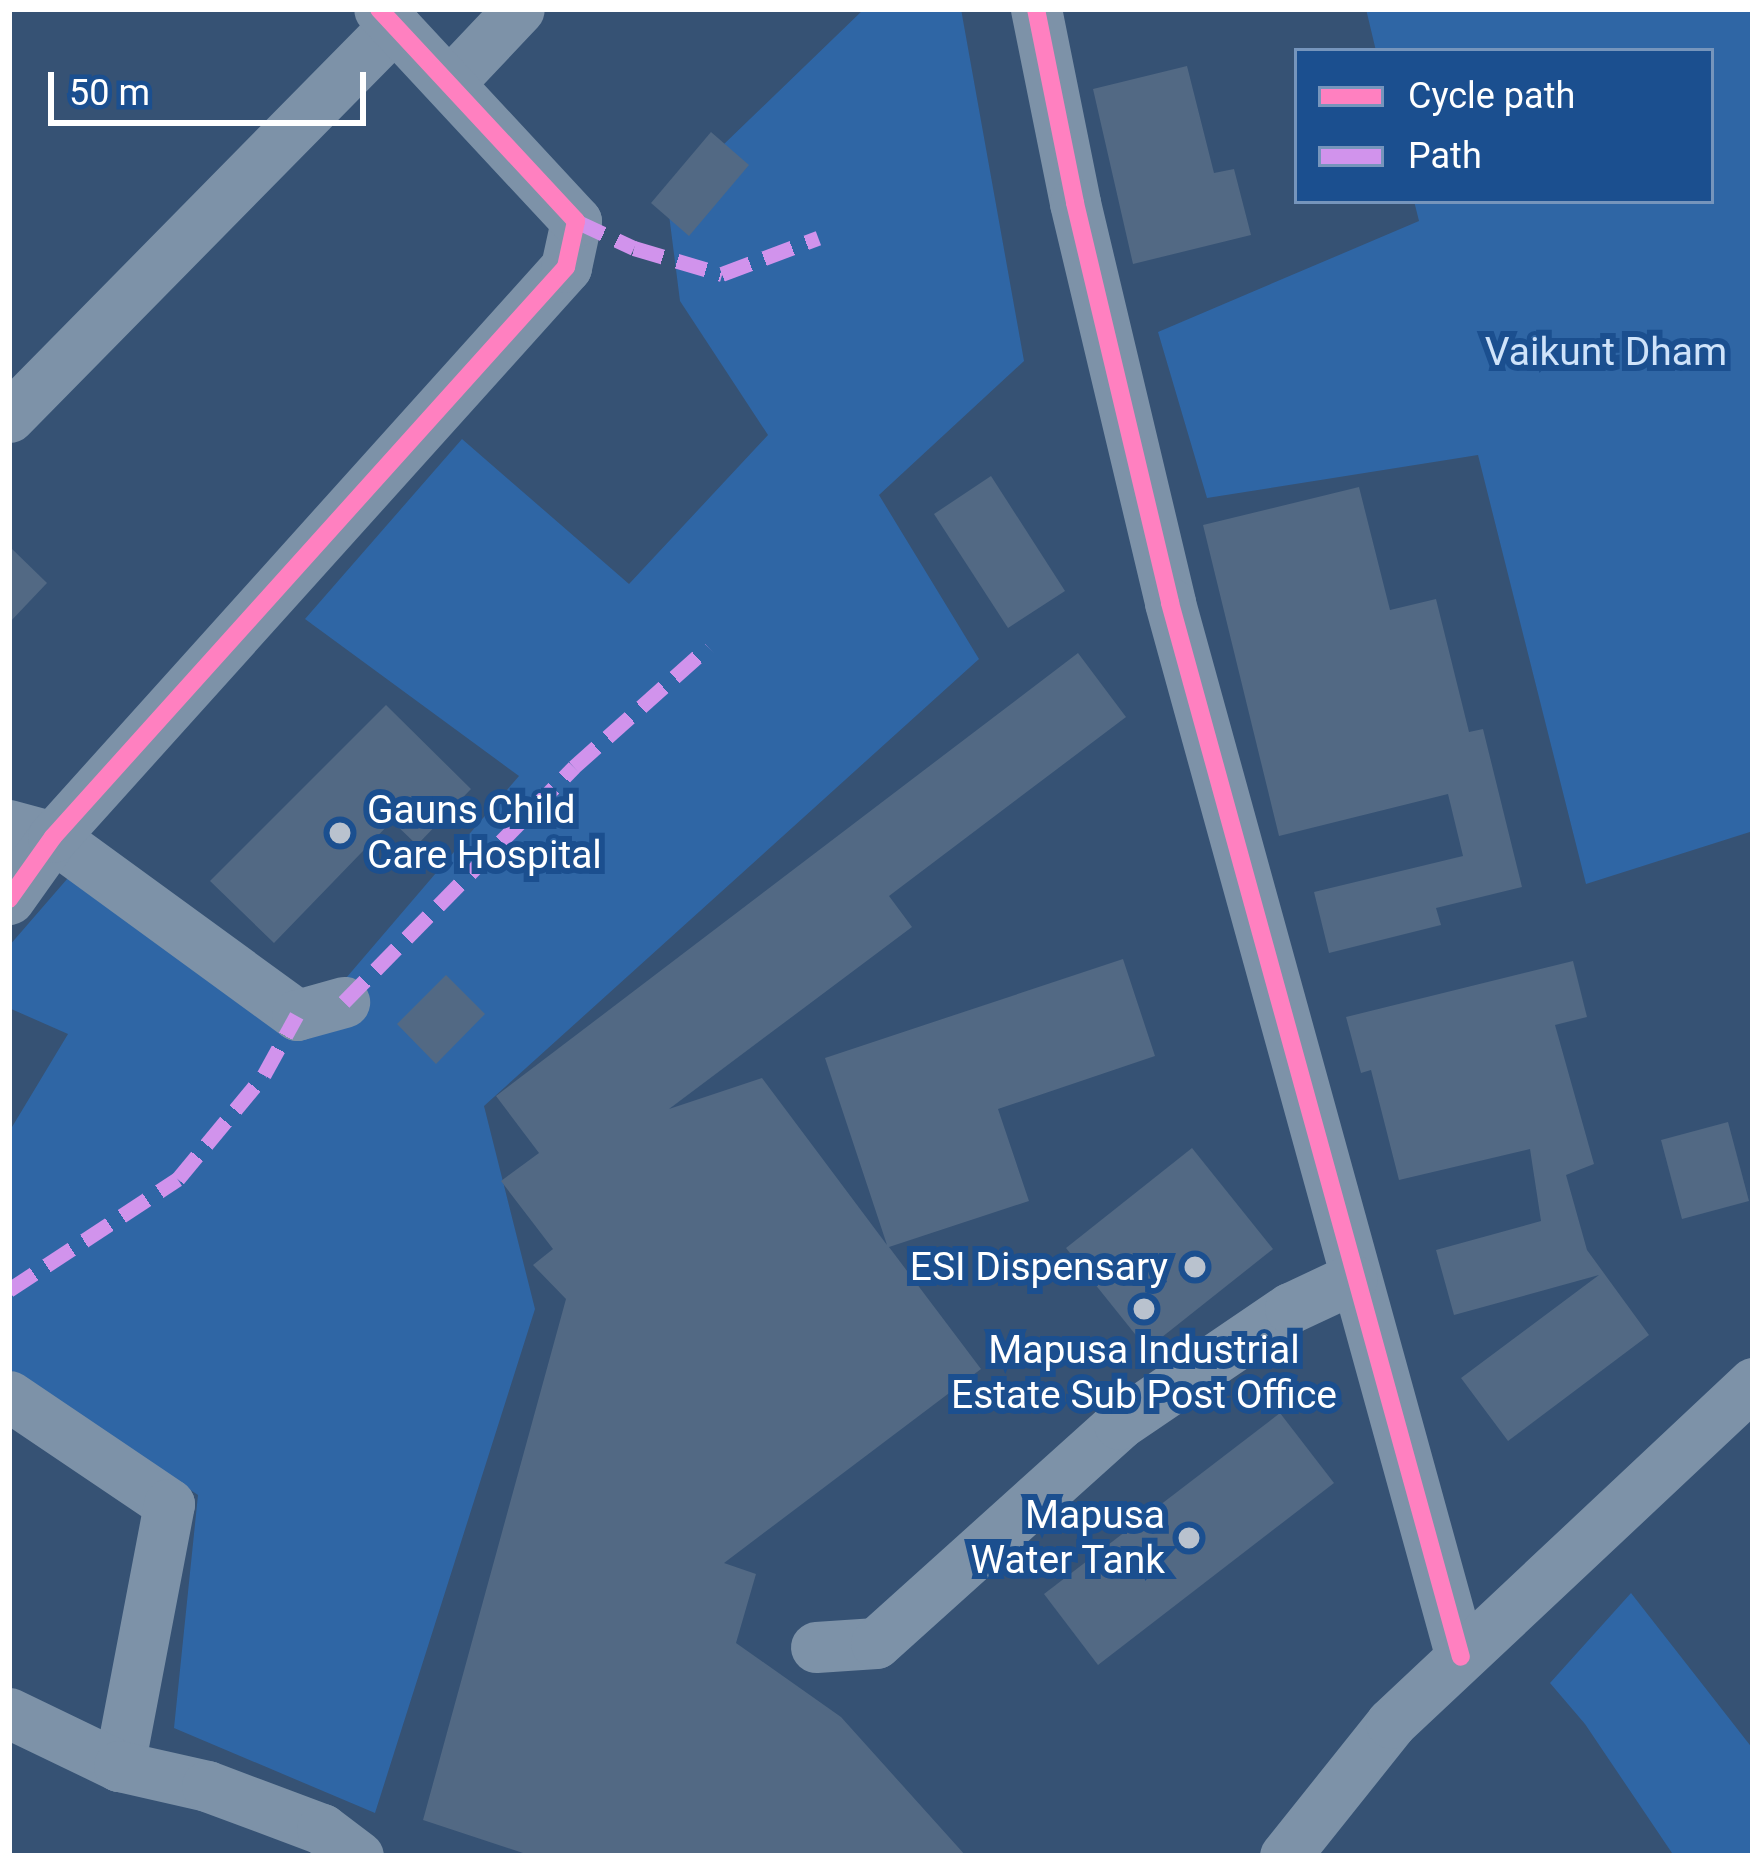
<!DOCTYPE html>
<html>
<head>
<meta charset="utf-8">
<style>
	body { margin:0 }
	#map { position:relative; width:1762px; height:1865px; overflow:hidden; background:#365274; font-family:Roboto,sans-serif }
	div>[style] { position:absolute }
	.green>* { inset:0; background:#2f66a5 }
	.building>* { inset:0; background:#526984 }
	.minor>* { height:51px; margin:-25.5px; padding:0 25.5px; transform-origin:25.5px; border-radius:25.5px; background:#7d92a8 }
	.quiet>* { height:15px; margin-top:-7.5px; transform-origin:0; background:repeating-linear-gradient(90deg,#d193ec 0 30px,transparent 0 45px) }
	.cycleway>* { height:18px; margin:-9px; padding:0 9px; transform-origin:9px; border-radius:9px; background:#ff80c0 }
	.dots>* { width:33px; height:33px; translate:-50% -50%; box-sizing:border-box; border:6px solid #1b4f8f; border-radius:50% }
	span { translate:-50% -50%; white-space:nowrap; text-align:center; line-height:1.15; -webkit-text-stroke:12px #1b4f8f; paint-order:stroke }
	.park-label { font-size:39px; color:#cfe3fa }
	.poi-label { font-size:39px; color:#fff }
	.left { translate:0 -50%; text-align:left }
	.right { translate:-100% -50%; text-align:right }
	.frame { position:absolute; inset:0; border:12px solid #fff; pointer-events:none }
	.legend { position:absolute; left:1294px; top:48px; width:420px; height:156px; box-sizing:border-box; background:#1b4f8f; border:3px solid #7695bc; margin:0; padding:15px 21px; list-style:none; font-size:36px; color:#fff }
	.legend li { display:flex; align-items:center; gap:24px; height:60px }
	.legend b { width:60px; border:3px solid #7695bc }
	.scale { position:absolute; left:48px; top:72px; width:318px; height:54px; box-sizing:border-box; border:6px solid #fff; border-top:0; padding-left:15px; font-size:36px; line-height:42px; white-space:nowrap; color:#fff; -webkit-text-stroke:9px #1b4f8f; paint-order:stroke }
</style>
</head>
<body>
<div id="map">
	<div class="green">
		<i style="clip-path:polygon(864px 9px,961px 9px,1024px 361px,879px 495px,979px 659px,484px 1106px,535px 1309px,375px 1813px,174px 1728px,198px 1495px,9px 1369px,9px 1132px,68px 1034px,9px 1008px,9px 946px,74px 871px,293px 1040px,519px 776px,305px 619px,462px 439px,629px 584px,768px 435px,680px 301px,667px 199px)"></i>
		<i style="clip-path:polygon(1366px 9px,1753px 9px,1753px 831px,1586px 884px,1478px 455px,1207px 498px,1158px 332px,1419px 221px,1414px 201px,1711px 201px,1711px 51px,1376px 51px)"></i>
		<i style="clip-path:polygon(1631px 1593px,1753px 1749px,1753px 1856px,1674px 1856px,1585px 1724px,1550px 1683px)"></i>
	</div>
	<div class="building">
		<i style="clip-path:polygon(1187px 66px,1214px 173px,1234px 169px,1251px 235px,1133px 264px,1093px 89px)"></i>
		<i style="clip-path:polygon(711px 132px,749px 165px,689px 236px,651px 203px)"></i>
		<i style="clip-path:polygon(991px 476px,1065px 591px,1008px 628px,934px 514px)"></i>
		<i style="clip-path:polygon(1359px 487px,1390px 610px,1436px 599px,1469px 732px,1483px 729px,1522px 887px,1436px 908px,1441px 925px,1329px 953px,1314px 892px,1463px 856px,1448px 794px,1279px 836px,1203px 525px)"></i>
		<i style="clip-path:polygon(9px 546px,47px 583px,9px 623px)"></i>
		<i style="clip-path:polygon(1078px 653px,1126px 717px,889px 896px,912px 927px,669px 1109px,762px 1078px,887px 1245px,825px 1058px,1123px 959px,1155px 1056px,998px 1109px,1029px 1201px,889px 1247px,981px 1369px,724px 1563px,756px 1574px,736px 1643px,841px 1717px,966px 1856px,532px 1856px,423px 1820px,566px 1299px,533px 1265px,553px 1249px,501px 1181px,539px 1153px,496px 1096px)"></i>
		<i style="clip-path:polygon(386px 705px,471px 789px,417px 845px,392px 821px,274px 943px,210px 881px)"></i>
		<i style="clip-path:polygon(1573px 961px,1587px 1017px,1555px 1025px,1594px 1164px,1566px 1175px,1587px 1250px,1649px 1335px,1508px 1441px,1461px 1378px,1599px 1275px,1454px 1315px,1436px 1250px,1541px 1221px,1530px 1149px,1399px 1180px,1371px 1070px,1361px 1073px,1346px 1017px)"></i>
		<i style="clip-path:polygon(446px 975px,485px 1014px,436px 1064px,397px 1024px)"></i>
		<i style="clip-path:polygon(1728px 1122px,1749px 1201px,1682px 1219px,1661px 1140px)"></i>
		<i style="clip-path:polygon(1192px 1148px,1273px 1249px,1147px 1349px,1066px 1248px)"></i>
		<i style="clip-path:polygon(1280px 1413px,1334px 1483px,1098px 1665px,1044px 1594px)"></i>
	</div>
	<div class="minor">
		<i style="left:1036px;top:9px;width:198px;rotate:78.6deg"></i>
		<i style="left:1075px;top:203px;width:411px;rotate:76.6deg"></i>
		<i style="left:1170px;top:603px;width:1093px;rotate:74.57deg"></i>
		<i style="left:450px;top:82px;width:100px;rotate:-46.6deg"></i>
		<i style="left:9px;top:417px;width:550px;rotate:-45.44deg"></i>
		<i style="left:9px;top:825px;width:46px;rotate:15.3deg"></i>
		<i style="left:53px;top:837px;width:302px;rotate:36.1deg"></i>
		<i style="left:297px;top:1015px;width:49px;rotate:-15.5deg"></i>
		<i style="left:9px;top:899px;width:76px;rotate:-54.6deg"></i>
		<i style="left:53px;top:837px;width:767px;rotate:-48.01deg"></i>
		<i style="left:566px;top:267px;width:47px;rotate:-77.7deg"></i>
		<i style="left:576px;top:221px;width:289px;rotate:-132.9deg"></i>
		<i style="left:9px;top:1396px;width:193px;rotate:34deg"></i>
		<i style="left:169px;top:1504px;width:267px;rotate:100.8deg"></i>
		<i style="left:816px;top:1647px;width:60px;rotate:-3.8deg"></i>
		<i style="left:876px;top:1643px;width:327px;rotate:-42deg"></i>
		<i style="left:1119px;top:1424px;width:207px;rotate:-34.2deg"></i>
		<i style="left:1290px;top:1308px;width:68px;rotate:-25.1deg"></i>
		<i style="left:9px;top:1713px;width:122px;rotate:25.7deg"></i>
		<i style="left:119px;top:1766px;width:90px;rotate:12.8deg"></i>
		<i style="left:207px;top:1786px;width:123px;rotate:20.5deg"></i>
		<i style="left:322px;top:1829px;width:45px;rotate:36.9deg"></i>
		<i style="left:1285px;top:1856px;width:170px;rotate:-51.4deg"></i>
		<i style="left:1391px;top:1723px;width:497px;rotate:-43.2deg"></i>
	</div>
	<div class="quiet">
		<i style="left:576px;top:221px;width:64px;rotate:25deg"></i>
		<i style="left:634px;top:248px;width:92px;rotate:16.5deg"></i>
		<i style="left:722px;top:274px;width:103px;rotate:-20.6deg"></i>
		<i style="left:344px;top:1002px;width:329px;rotate:-45.6deg"></i>
		<i style="left:574px;top:767px;width:180px;rotate:-41.8deg"></i>
		<i style="left:9px;top:1290px;width:202px;rotate:-33.3deg"></i>
		<i style="left:178px;top:1179px;width:135px;rotate:-50.4deg"></i>
		<i style="left:264px;top:1075px;width:68px;rotate:-61.2deg"></i>
	</div>
	<div class="cycleway">
		<i style="left:1036px;top:9px;width:198px;rotate:78.6deg"></i>
		<i style="left:1075px;top:203px;width:411px;rotate:76.6deg"></i>
		<i style="left:1170px;top:603px;width:1093px;rotate:74.57deg"></i>
		<i style="left:9px;top:899px;width:76px;rotate:-54.6deg"></i>
		<i style="left:53px;top:837px;width:767px;rotate:-48.01deg"></i>
		<i style="left:566px;top:267px;width:47px;rotate:-77.7deg"></i>
		<i style="left:576px;top:221px;width:289px;rotate:-132.9deg"></i>
	</div>
	<div class="dots">
		<i style="left:340px;top:833px;background:#b9c2ce"></i>
		<i style="left:1195px;top:1267px;background:#b9c2ce"></i>
		<i style="left:1144px;top:1309px;background:#b9c2ce"></i>
		<i style="left:1189px;top:1538px;background:#b9c2ce"></i>
	</div>
	<div class="park-label">
		<span style="left:1606px;top:352px">Vaikunt Dham</span>
	</div>
	<div class="poi-label">
		<span class="left" style="left:367px;top:833px">Gauns Child<br>Care Hospital</span>
		<span class="right" style="left:1168px;top:1267px">ESI Dispensary</span>
		<span style="left:1144px;top:1373px">Mapusa Industrial<br>Estate Sub Post Office</span>
		<span class="right" style="left:1165px;top:1538px">Mapusa<br>Water Tank</span>
	</div>
	<div class="frame"></div>
	<ul class="legend">
	<li><b style="height:15px;background:#ff80c0"></b>Cycle path</li>
	<li><b style="height:15px;background:#d193ec"></b>Path</li>
	</ul>
	<div class="scale">50 m</div>
</div>
</body>
</html>
